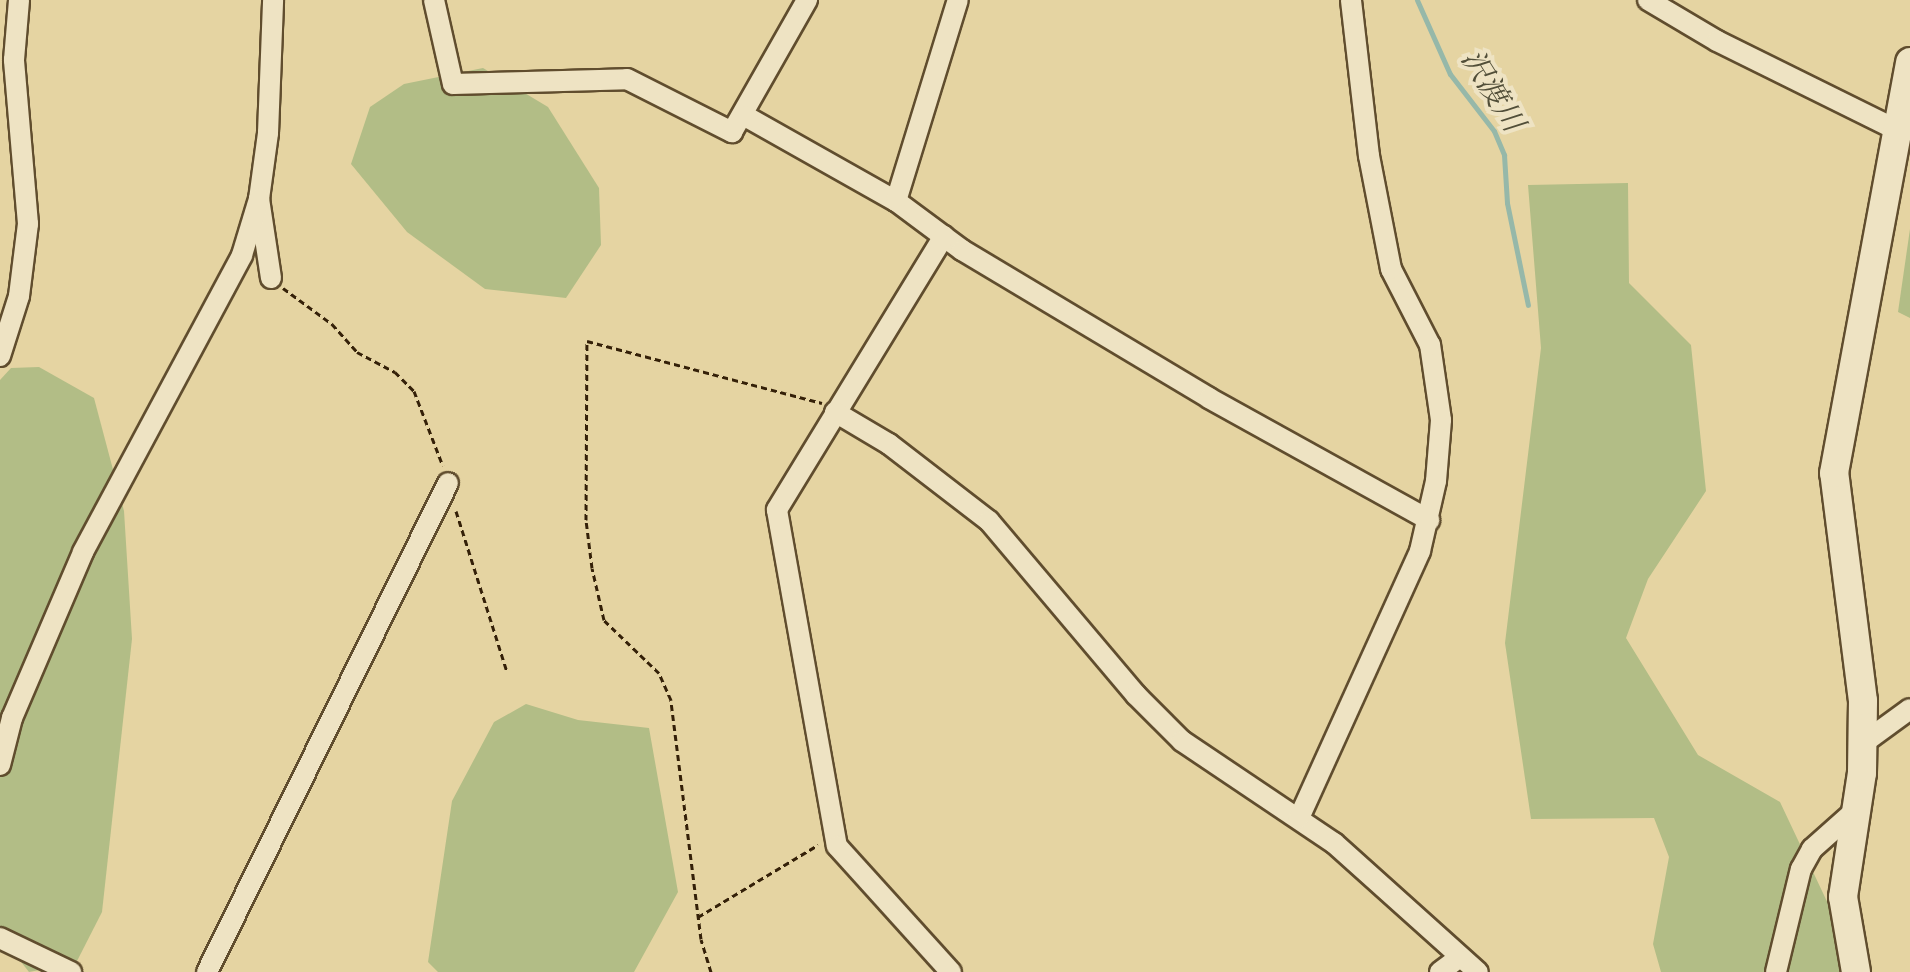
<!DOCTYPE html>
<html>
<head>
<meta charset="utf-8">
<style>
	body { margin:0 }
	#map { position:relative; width:1910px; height:972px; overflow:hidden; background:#e5d4a2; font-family:"Sorts Mill Goudy","Noto Serif JP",serif }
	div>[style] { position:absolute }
	.green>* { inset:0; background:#b2bd86 }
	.stream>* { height:5px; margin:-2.5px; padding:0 2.5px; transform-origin:2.5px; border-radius:2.5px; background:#96b8a9 }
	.path>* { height:3px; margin-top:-1.5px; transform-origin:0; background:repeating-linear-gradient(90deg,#342008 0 6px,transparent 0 10px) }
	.roads { filter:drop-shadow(2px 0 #604d2e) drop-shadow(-2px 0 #604d2e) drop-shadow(0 2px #604d2e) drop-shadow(0 -2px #604d2e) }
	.street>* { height:20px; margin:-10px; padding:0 10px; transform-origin:10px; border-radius:10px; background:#eee3c3 }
	.secondary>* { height:28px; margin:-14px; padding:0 14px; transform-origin:14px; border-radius:14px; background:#eee3c3 }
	span { translate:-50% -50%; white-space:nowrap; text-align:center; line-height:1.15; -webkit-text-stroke:8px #eee3c3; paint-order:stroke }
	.water-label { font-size:30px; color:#514e38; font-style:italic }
</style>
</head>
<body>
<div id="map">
	<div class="green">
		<i style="clip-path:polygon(483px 68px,548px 107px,599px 188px,601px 245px,566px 298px,485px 289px,407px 232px,351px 164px,370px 107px,404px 84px)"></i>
		<i style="clip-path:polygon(1628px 183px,1629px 283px,1691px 345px,1706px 491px,1648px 579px,1626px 638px,1698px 755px,1780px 802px,1831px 910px,1843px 972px,1661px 972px,1653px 944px,1669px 857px,1654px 818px,1531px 819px,1505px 643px,1541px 348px,1528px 185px)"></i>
		<i style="clip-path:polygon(1910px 229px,1910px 318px,1898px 312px)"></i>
		<i style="clip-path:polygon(39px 367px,94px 398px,124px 511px,132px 639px,102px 912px,76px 963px,29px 972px,3px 939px,0 927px,0 380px,11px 368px)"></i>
		<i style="clip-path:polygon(526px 704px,578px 720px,649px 728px,678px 892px,634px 972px,438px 972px,428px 962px,452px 801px,494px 722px)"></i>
	</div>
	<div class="stream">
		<i style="left:1417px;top:0;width:81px;rotate:66deg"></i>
		<i style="left:1450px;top:74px;width:72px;rotate:52.3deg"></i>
		<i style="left:1494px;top:131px;width:26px;rotate:67deg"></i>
		<i style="left:1504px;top:155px;width:48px;rotate:86.4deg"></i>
		<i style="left:1507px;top:203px;width:104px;rotate:78.4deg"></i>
	</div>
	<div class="path">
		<i style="left:283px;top:288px;width:61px;rotate:36.3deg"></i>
		<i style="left:332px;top:324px;width:38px;rotate:48deg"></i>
		<i style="left:357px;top:352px;width:43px;rotate:27.8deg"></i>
		<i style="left:395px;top:372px;width:27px;rotate:45deg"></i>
		<i style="left:414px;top:391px;width:80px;rotate:68.9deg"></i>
		<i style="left:456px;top:511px;width:169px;rotate:72.4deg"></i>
		<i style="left:698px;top:917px;width:140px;rotate:-31deg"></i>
		<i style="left:711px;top:972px;width:34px;rotate:-107deg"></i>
		<i style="left:701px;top:939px;width:241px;rotate:-97.2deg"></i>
		<i style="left:671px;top:700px;width:30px;rotate:-114deg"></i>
		<i style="left:659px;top:673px;width:76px;rotate:-136.1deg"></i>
		<i style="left:604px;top:620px;width:53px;rotate:-103deg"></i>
		<i style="left:592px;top:568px;width:48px;rotate:-97.1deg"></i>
		<i style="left:586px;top:520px;width:179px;rotate:-89.7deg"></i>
		<i style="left:587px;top:341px;width:243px;rotate:14.8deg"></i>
	</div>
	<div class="roads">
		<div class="street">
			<i style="left:434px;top:0;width:86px;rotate:77.3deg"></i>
			<i style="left:453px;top:84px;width:174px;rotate:-1.6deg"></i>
			<i style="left:627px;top:79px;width:118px;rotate:26.8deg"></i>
			<i style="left:732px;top:132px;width:152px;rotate:-60.4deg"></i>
			<i style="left:1648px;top:0;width:80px;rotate:30.7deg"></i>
			<i style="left:1717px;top:41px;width:201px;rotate:26.3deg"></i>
			<i style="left:745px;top:116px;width:173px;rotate:29.4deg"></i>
			<i style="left:896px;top:201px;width:82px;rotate:36.6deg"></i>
			<i style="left:962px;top:250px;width:288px;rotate:30.9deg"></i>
			<i style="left:1209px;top:398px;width:252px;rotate:29deg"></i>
			<i style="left:896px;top:201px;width:210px;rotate:-72.9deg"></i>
			<i style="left:944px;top:236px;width:321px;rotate:121.4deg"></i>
			<i style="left:777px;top:510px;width:341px;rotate:79.9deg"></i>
			<i style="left:837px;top:846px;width:170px;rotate:47.9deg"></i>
			<i style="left:271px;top:278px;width:80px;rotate:-98.6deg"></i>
			<i style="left:259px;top:199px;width:67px;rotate:-82.2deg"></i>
			<i style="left:268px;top:133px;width:133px;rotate:-87.8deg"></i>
			<i style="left:0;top:356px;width:63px;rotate:-72.4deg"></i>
			<i style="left:19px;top:296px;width:73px;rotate:-82.9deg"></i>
			<i style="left:28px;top:224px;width:165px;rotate:-94.9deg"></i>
			<i style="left:14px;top:60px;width:60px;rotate:-85.2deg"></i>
			<i style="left:835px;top:412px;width:63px;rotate:30.7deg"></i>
			<i style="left:889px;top:444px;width:126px;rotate:37.6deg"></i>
			<i style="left:989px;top:521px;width:228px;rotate:49.8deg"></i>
			<i style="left:1136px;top:695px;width:65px;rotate:45deg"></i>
			<i style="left:1182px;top:741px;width:183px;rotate:33.9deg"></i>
			<i style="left:1334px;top:843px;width:193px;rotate:41.9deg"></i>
			<i style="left:1862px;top:744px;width:59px;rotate:-36.1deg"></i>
			<i style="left:0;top:765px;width:49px;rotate:-75.7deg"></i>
			<i style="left:12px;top:718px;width:181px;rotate:-66.8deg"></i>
			<i style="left:83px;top:552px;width:337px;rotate:-61.8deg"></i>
			<i style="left:242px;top:255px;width:59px;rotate:-73.1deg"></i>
			<i style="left:1299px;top:818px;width:293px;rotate:-65.6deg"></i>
			<i style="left:1420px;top:551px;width:72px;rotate:-77.1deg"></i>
			<i style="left:1436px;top:481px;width:61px;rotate:-85.3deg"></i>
			<i style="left:1441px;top:420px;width:76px;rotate:-98.3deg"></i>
			<i style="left:1430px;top:345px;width:85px;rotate:-117.2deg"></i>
			<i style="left:1391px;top:269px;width:115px;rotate:-101deg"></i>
			<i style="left:1369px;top:156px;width:157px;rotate:-96.6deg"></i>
			<i style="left:0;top:938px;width:79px;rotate:25.6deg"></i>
			<i style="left:207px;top:972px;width:545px;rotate:-63.76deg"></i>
			<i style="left:1440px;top:972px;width:21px;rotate:-37deg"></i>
			<i style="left:1776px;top:972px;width:106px;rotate:-76.4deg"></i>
			<i style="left:1801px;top:869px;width:23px;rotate:-61deg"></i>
			<i style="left:1812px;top:849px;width:59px;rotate:-41.6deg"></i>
		</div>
		<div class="secondary">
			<i style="left:1856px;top:972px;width:76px;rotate:-99.8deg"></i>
			<i style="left:1843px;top:897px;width:125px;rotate:-81.3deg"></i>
			<i style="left:1862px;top:773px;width:72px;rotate:-89.2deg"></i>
			<i style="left:1863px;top:701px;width:230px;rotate:-97.2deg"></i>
			<i style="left:1834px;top:473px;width:418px;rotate:-79.5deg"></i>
		</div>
	</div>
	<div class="water-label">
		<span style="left:1490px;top:92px;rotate:58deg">沢渡川</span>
	</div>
</div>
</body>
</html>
